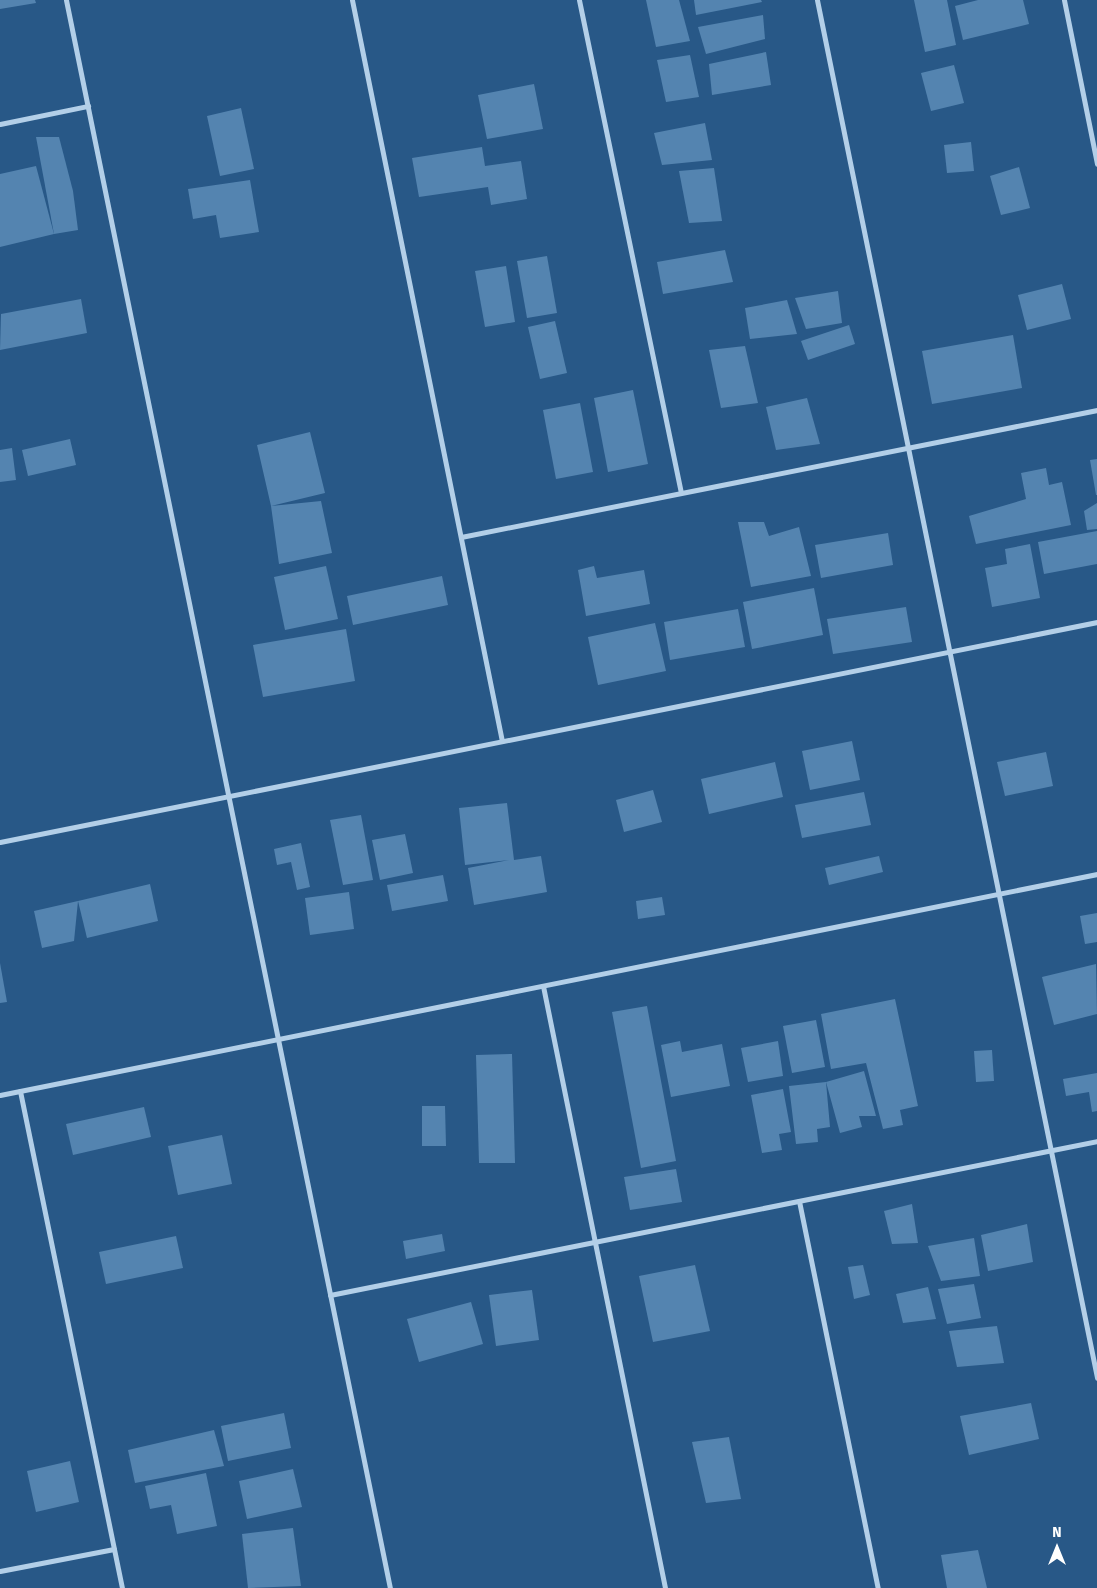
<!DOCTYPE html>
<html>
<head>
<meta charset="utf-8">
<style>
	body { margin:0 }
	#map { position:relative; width:1097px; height:1588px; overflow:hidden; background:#285887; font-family:"Fira Sans",sans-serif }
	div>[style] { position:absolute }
	.building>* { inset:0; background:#5484b0 }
	.minor>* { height:5px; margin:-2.5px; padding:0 2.5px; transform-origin:2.5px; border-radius:2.5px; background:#b3cfe8 }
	span { translate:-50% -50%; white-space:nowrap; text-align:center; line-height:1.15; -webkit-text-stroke:4px #285887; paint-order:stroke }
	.north { position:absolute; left:1032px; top:1523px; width:50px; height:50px; -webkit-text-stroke:4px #285887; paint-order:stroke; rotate:0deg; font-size:14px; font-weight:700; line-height:20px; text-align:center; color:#fff }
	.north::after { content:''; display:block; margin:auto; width:18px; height:22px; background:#fff; clip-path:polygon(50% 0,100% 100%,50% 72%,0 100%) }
</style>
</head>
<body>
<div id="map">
	<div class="building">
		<i style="clip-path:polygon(0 0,35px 0,36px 3px,0 9px)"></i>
		<i style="clip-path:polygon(646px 0,679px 0,690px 41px,656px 47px)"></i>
		<i style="clip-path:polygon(694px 0,761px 0,762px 2px,696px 15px)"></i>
		<i style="clip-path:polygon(914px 0,947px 0,956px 45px,925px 52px)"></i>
		<i style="clip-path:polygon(978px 0,1023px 0,1029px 24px,963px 40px,955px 6px)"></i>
		<i style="clip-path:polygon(763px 15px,765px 39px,706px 54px,698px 27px)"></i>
		<i style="clip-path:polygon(766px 52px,771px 85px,712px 95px,709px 64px)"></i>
		<i style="clip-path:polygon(690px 55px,699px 97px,666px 102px,657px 60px)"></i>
		<i style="clip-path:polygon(954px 65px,964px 103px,931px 111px,921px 73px)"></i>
		<i style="clip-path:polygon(534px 84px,543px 129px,487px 139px,478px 95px)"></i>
		<i style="clip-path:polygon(241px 108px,254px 169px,220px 176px,207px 116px)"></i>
		<i style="clip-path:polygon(705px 123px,712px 160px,662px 165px,654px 133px)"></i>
		<i style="clip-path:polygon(36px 137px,59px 137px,73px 191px,78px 230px,54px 234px)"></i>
		<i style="clip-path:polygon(971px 142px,974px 171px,947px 173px,944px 145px)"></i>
		<i style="clip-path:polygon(482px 147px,485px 166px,521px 161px,527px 199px,491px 205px,488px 187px,419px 197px,412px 158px)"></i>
		<i style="clip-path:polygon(36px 166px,54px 234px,0 247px,0 174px)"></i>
		<i style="clip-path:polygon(1019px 167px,1030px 208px,1001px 215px,990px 176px)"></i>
		<i style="clip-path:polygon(714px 168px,722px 221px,689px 223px,679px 171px)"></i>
		<i style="clip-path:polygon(250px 180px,259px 232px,220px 238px,216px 215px,193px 219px,188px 189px)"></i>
		<i style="clip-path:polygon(725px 250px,733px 282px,663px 294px,657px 262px)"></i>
		<i style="clip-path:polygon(547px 256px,557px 313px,527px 318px,517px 261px)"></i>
		<i style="clip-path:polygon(506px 266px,515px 322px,485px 327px,475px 271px)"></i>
		<i style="clip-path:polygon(1062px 284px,1071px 319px,1027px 330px,1018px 295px)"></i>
		<i style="clip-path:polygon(838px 291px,842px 323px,806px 329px,795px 298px)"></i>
		<i style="clip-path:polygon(81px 299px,87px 333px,0 350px,1px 314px)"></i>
		<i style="clip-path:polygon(787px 300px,797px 334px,750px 339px,745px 308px)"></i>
		<i style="clip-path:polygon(555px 321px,567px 373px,540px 379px,528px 327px)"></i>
		<i style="clip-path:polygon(849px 325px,855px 344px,808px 360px,801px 341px)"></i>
		<i style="clip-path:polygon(1013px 335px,1022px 388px,932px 404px,922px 351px)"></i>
		<i style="clip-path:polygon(745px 346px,758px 403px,721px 408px,709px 350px)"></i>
		<i style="clip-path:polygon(633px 390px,648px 464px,608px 472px,594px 398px)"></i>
		<i style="clip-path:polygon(807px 398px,820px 444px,776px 450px,766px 407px)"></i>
		<i style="clip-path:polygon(580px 403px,593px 472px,556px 479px,543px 410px)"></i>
		<i style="clip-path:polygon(310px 432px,325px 493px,271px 506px,321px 501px,332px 553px,279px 564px,271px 506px,257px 445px)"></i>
		<i style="clip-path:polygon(70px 439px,76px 465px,28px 476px,22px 450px)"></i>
		<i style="clip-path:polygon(12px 448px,16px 480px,0 482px,0 450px)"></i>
		<i style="clip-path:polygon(1097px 459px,1097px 495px,1096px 495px,1090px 460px)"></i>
		<i style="clip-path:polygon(1046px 468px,1049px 485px,1062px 482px,1071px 525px,976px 544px,969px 516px,1026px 499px,1021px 473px)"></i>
		<i style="clip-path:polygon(1097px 503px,1097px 529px,1087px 530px,1084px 511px)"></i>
		<i style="clip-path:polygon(738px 522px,764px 522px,769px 536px,799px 527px,811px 576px,751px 587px)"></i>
		<i style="clip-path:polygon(1097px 531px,1097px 564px,1044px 574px,1038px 542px)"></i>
		<i style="clip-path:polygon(888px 533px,893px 565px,821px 578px,815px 545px)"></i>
		<i style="clip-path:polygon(1030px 544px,1040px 598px,992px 607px,985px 568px,1007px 564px,1005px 549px)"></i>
		<i style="clip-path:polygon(326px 566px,338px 619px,285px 630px,274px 577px)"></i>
		<i style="clip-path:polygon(594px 566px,597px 578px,644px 570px,650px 604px,586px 616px,578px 570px)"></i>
		<i style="clip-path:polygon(442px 576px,448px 605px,353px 625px,347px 596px)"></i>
		<i style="clip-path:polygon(814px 588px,823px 635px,752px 649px,743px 602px)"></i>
		<i style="clip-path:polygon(906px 607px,912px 642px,833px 654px,827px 619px)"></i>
		<i style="clip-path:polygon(738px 609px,745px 647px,670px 660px,664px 622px)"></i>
		<i style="clip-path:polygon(655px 623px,666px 671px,598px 685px,588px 637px)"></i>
		<i style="clip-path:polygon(346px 629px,355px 681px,263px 697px,253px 645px)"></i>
		<i style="clip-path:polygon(852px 741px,860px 780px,810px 790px,802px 751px)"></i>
		<i style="clip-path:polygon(1046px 752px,1053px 786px,1005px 796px,997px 762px)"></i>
		<i style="clip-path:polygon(775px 762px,783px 797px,709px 814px,701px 779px)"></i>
		<i style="clip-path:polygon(653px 790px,662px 822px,624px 832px,616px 800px)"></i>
		<i style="clip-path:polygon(864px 792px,871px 825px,802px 838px,795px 805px)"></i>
		<i style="clip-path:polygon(507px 803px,514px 860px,541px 856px,547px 892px,474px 905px,468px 868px,509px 860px,465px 865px,459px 808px)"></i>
		<i style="clip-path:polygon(361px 815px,373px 880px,343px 885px,330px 820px)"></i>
		<i style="clip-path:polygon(405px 834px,413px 873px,380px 880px,372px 840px)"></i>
		<i style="clip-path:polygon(301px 843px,310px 887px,297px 890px,291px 862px,277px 865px,274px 849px)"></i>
		<i style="clip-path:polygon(879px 856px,883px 872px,829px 885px,825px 868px)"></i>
		<i style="clip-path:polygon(443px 875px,448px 901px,392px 911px,387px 885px)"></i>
		<i style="clip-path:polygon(150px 884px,158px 921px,87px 938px,78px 901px)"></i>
		<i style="clip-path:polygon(349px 892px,354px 929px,310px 935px,305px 898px)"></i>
		<i style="clip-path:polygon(662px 897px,665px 915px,638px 919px,636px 901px)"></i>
		<i style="clip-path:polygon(78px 901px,74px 941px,42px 948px,34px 911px)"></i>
		<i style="clip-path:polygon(1097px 913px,1097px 942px,1085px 944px,1080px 916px)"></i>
		<i style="clip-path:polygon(0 963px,7px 1002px,0 1003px)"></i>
		<i style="clip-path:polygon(1096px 964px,1097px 1014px,1054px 1025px,1042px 977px)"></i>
		<i style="clip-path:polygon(895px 999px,918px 1106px,900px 1110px,903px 1125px,883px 1129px,866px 1063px,831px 1069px,821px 1014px)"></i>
		<i style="clip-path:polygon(647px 1006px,676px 1161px,641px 1168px,612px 1012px)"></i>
		<i style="clip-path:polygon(816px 1020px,825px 1067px,792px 1073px,783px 1026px)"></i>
		<i style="clip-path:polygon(680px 1041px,682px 1052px,722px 1044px,730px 1086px,671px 1097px,661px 1045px)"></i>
		<i style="clip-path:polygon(778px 1041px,783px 1076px,748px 1082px,741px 1048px)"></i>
		<i style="clip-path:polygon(992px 1050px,994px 1081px,976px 1082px,974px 1051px)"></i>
		<i style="clip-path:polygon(512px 1054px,515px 1163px,479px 1163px,476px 1055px)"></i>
		<i style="clip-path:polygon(864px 1071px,876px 1116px,859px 1116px,862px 1127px,840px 1133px,826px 1082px)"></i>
		<i style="clip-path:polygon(1097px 1073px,1097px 1111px,1092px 1112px,1089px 1092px,1066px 1096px,1063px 1079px)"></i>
		<i style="clip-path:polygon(826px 1082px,830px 1127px,817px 1129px,818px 1142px,796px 1144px,789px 1086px)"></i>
		<i style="clip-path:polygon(783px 1089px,791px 1132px,779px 1134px,782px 1150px,762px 1153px,751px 1095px)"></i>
		<i style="clip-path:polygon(422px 1106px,445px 1106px,446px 1146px,422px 1146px)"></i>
		<i style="clip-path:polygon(144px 1107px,151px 1137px,73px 1155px,66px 1124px)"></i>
		<i style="clip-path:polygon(222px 1135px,232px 1184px,178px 1195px,168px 1146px)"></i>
		<i style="clip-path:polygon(676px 1169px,682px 1202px,630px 1210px,624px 1177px)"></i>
		<i style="clip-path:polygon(912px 1204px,918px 1243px,892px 1244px,884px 1211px)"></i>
		<i style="clip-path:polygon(1027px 1224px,1033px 1262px,988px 1271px,981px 1235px)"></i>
		<i style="clip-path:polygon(442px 1234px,445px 1251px,406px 1259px,403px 1241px)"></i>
		<i style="clip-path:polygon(176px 1236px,183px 1268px,106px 1284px,99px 1252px)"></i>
		<i style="clip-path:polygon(974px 1238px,980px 1276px,941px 1281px,928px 1246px)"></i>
		<i style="clip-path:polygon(695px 1265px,710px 1331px,653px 1342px,639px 1276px)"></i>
		<i style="clip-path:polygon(863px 1265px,870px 1295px,854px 1299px,848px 1267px)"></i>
		<i style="clip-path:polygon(974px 1284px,981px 1318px,947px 1324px,938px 1289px)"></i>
		<i style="clip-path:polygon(928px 1287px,936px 1319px,903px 1323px,896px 1294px)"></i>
		<i style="clip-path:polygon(532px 1290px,539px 1340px,496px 1346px,489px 1295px)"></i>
		<i style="clip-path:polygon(471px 1302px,483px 1344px,419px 1362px,407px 1319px)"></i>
		<i style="clip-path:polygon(997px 1326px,1004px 1363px,957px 1367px,949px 1331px)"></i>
		<i style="clip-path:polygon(1031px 1403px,1039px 1439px,969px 1455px,960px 1416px)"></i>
		<i style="clip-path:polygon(284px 1413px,291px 1448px,228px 1461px,221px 1426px)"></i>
		<i style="clip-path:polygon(214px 1430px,224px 1466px,135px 1483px,128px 1450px)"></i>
		<i style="clip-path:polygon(729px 1437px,741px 1499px,706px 1503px,692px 1442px)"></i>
		<i style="clip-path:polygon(70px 1461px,79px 1502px,36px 1512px,27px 1471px)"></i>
		<i style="clip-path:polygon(293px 1469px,302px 1507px,247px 1519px,239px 1481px)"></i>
		<i style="clip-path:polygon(206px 1473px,217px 1526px,177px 1534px,171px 1505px,150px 1509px,145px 1486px)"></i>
		<i style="clip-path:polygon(293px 1528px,301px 1586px,248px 1588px,242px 1534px)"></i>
		<i style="clip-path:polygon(978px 1550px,987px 1588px,947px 1588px,941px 1555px)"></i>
	</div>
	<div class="minor">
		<i style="left:66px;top:0;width:1621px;rotate:78.47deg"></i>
		<i style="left:352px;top:0;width:756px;rotate:78.56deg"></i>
		<i style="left:579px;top:0;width:503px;rotate:78.31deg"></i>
		<i style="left:817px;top:0;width:1406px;rotate:78.51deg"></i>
		<i style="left:1064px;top:0;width:167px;rotate:78.6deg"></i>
		<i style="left:0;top:124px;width:90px;rotate:-11.6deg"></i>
		<i style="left:461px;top:537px;width:649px;rotate:-11.29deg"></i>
		<i style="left:0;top:842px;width:1119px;rotate:-11.34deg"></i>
		<i style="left:543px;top:986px;width:614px;rotate:78.54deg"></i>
		<i style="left:20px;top:1091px;width:507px;rotate:78.4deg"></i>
		<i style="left:0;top:1095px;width:1119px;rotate:-11.39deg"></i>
		<i style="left:799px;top:1201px;width:395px;rotate:78.5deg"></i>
		<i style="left:330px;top:1295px;width:782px;rotate:-11.35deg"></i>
		<i style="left:0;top:1571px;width:116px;rotate:-10.9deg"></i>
	</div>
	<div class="north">N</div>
</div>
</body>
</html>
